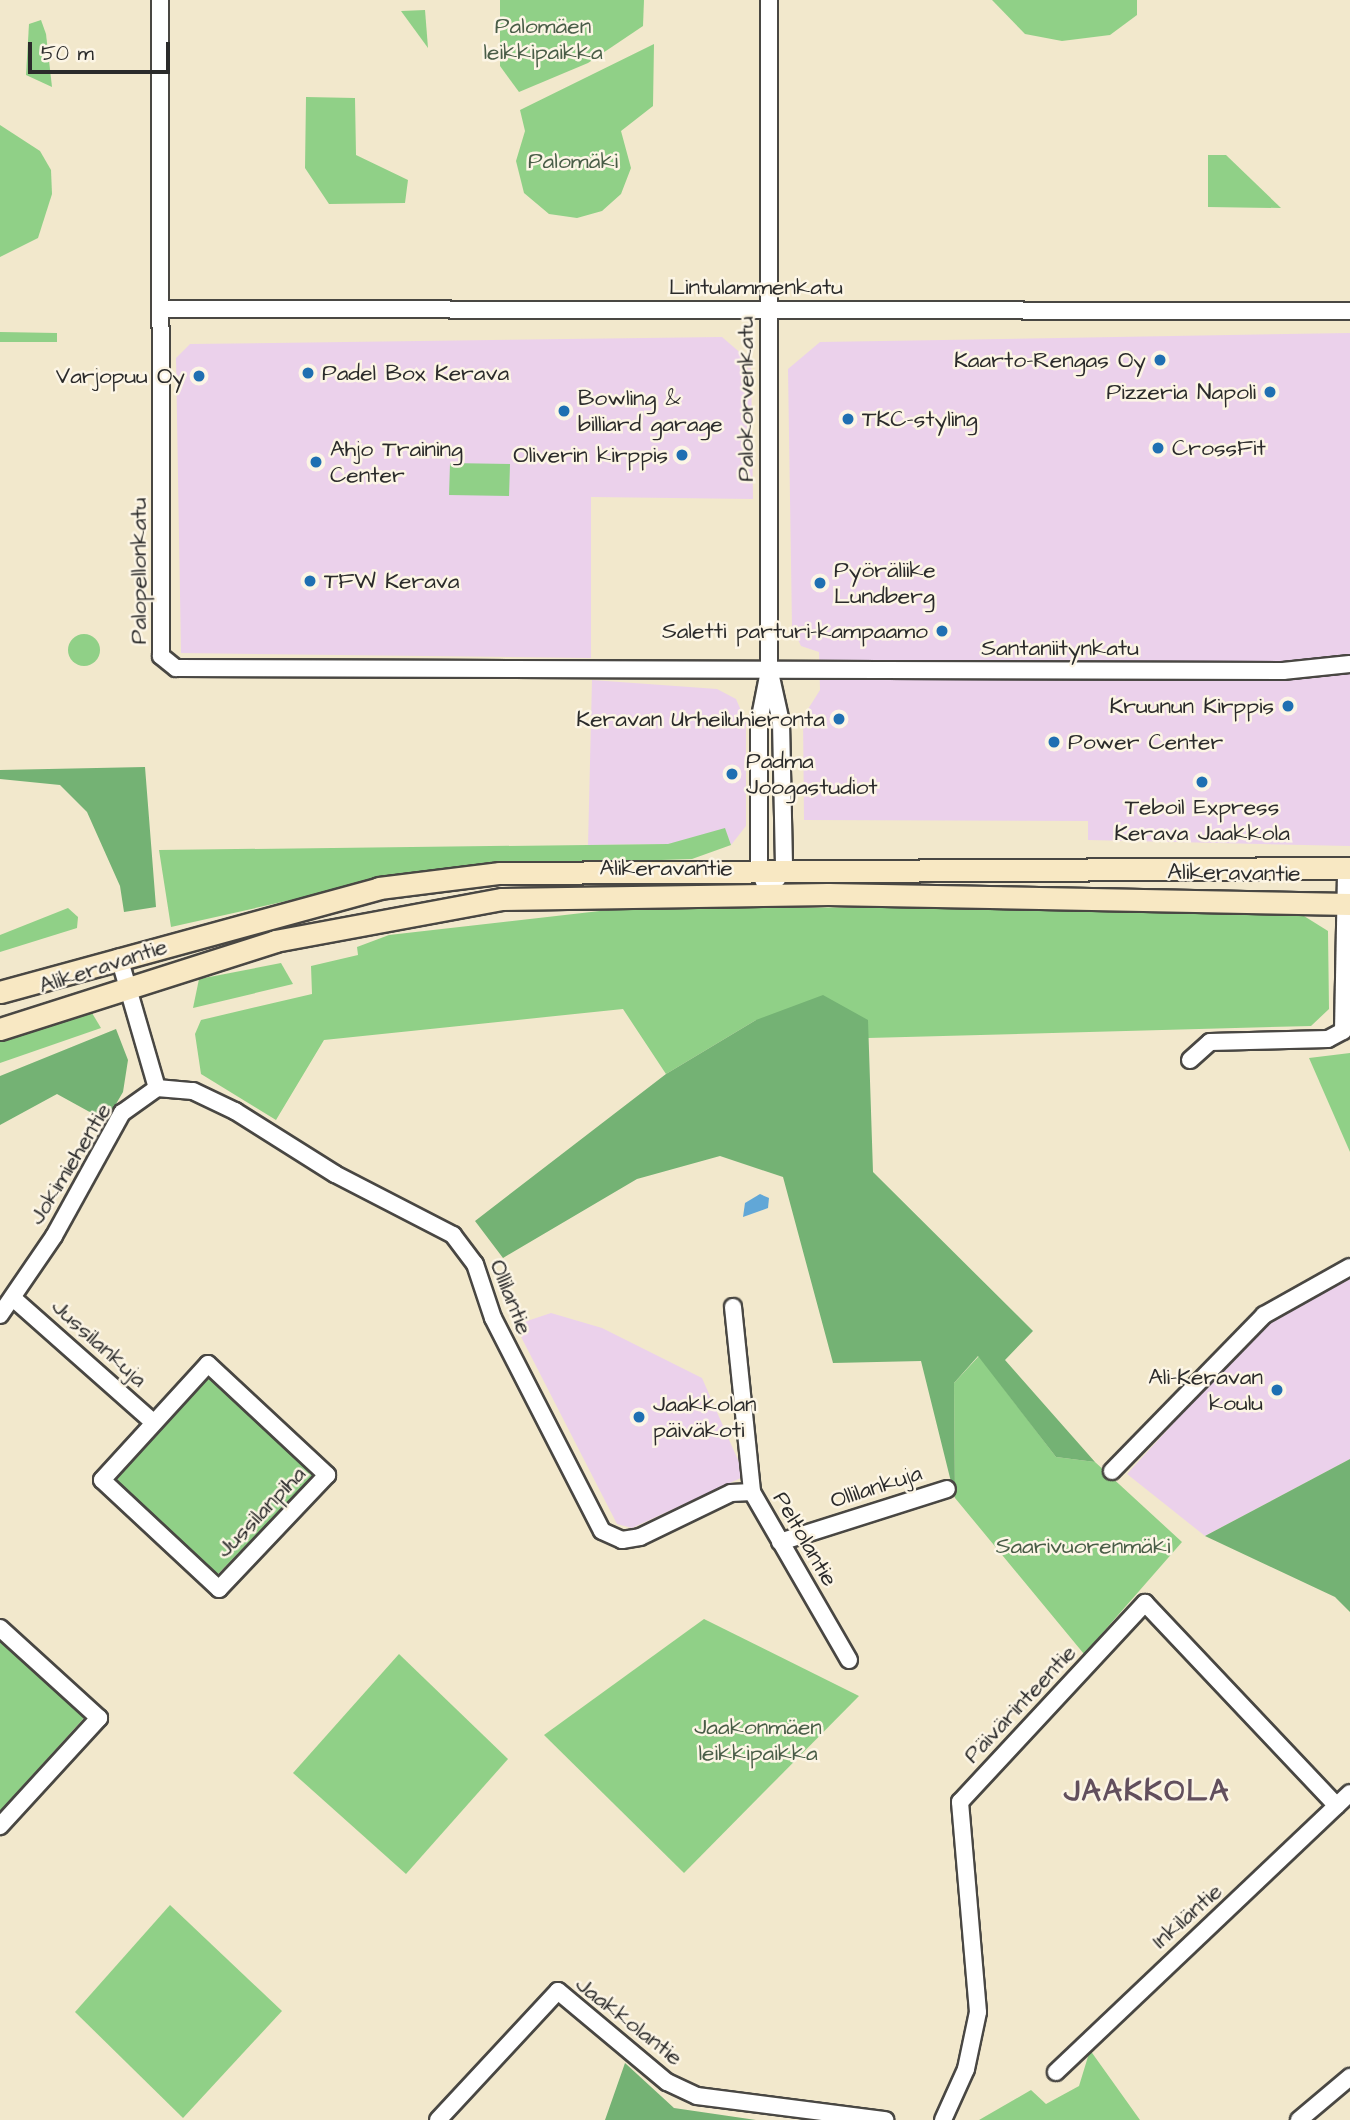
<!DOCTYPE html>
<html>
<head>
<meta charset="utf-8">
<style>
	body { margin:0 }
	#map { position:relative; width:1350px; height:2120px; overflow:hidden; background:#f2e8cc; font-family:"Architects Daughter",sans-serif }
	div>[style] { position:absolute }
	.built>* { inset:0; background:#ebd1eb }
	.green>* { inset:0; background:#90d087 }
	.round { border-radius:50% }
	.forest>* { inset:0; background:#74b274 }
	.water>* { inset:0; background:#61a7d7 }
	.roads { filter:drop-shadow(2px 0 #494743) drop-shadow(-2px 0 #494743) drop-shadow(0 2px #494743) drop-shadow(0 -2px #494743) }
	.street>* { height:16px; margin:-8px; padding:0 8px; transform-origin:8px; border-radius:8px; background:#fff }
	.secondary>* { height:21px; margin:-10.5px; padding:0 10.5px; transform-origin:10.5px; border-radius:10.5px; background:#f8e8c3 }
	.dots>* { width:19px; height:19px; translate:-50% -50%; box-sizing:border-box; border:4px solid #fcf5e5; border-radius:50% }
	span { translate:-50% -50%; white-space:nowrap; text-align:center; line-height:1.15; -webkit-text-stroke:5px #fcf5e5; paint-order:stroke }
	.park-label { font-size:23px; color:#495d47 }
	.street-label { font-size:23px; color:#2b2b2b }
	.poi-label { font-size:23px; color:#2b2b2b }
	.right { translate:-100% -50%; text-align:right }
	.left { translate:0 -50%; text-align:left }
	.district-label { font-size:30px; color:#624f5d; font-weight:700; letter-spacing:2px }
	.scale { position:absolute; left:28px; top:42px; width:142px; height:32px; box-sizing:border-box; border:4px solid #2b2b2b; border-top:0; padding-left:9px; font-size:21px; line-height:24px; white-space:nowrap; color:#2b2b2b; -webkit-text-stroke:5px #fcf5e5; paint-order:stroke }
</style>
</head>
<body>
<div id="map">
	<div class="built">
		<i style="clip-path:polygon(1350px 333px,1350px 846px,1088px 840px,1088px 821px,804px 820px,803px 717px,820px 690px,819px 652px,801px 646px,792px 627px,788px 369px,820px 342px)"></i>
		<i style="clip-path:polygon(722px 337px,751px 362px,753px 499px,591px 497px,591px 658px,181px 653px,176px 358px,190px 344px)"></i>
		<i style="clip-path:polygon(592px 680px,717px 689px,736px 699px,746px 722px,746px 826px,731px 845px,725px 829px,669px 844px,588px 845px)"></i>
		<i style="clip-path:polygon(1350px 1279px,1350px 1459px,1205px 1536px,1127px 1474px,1266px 1322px)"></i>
		<i style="clip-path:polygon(551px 1313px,602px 1328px,702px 1378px,745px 1476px,632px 1528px,617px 1524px,515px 1325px)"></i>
	</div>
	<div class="green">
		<i style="clip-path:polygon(500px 0,644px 0,643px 26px,588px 63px,519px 92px,500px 66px)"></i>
		<i style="clip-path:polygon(992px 0,1137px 0,1137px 15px,1110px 35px,1062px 41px,1025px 34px)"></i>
		<i style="clip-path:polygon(425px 10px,428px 48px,401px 11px)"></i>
		<i style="clip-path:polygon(41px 20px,46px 34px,52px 87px,26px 75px,29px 24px)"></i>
		<i style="clip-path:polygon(654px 44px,653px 106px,621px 131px,631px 168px,621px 194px,602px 211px,577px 218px,549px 214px,524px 193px,516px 161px,525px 131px,520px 110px)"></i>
		<i style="clip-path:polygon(306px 97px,355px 98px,356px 155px,408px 180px,405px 203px,329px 204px,305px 168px)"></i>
		<i style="clip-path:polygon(0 125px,40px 151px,51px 170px,52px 194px,38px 238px,0 257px)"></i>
		<i style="clip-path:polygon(1208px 155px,1226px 155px,1281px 208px,1208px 207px)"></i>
		<i style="clip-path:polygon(0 332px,57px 333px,57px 342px,0 342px)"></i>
		<i style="clip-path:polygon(450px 463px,510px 464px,509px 496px,449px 495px)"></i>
		<i class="round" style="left:68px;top:634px;width:32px;height:32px"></i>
		<i style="clip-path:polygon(725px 828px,731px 845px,692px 859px,477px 866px,380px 880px,171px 927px,159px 850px,668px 844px)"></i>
		<i style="clip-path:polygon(1061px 907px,1296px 911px,1328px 931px,1329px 1009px,1311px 1026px,868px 1038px,868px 1020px,756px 1020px,666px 1074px,623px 1009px,324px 1040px,276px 1120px,201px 1074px,195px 1034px,201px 1020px,312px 994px,311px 966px,358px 955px,357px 947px,389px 935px,626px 908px)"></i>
		<i style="clip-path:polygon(68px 908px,78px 917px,77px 928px,0 952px,0 935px)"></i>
		<i style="clip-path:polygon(281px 963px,293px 984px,193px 1008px,199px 979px)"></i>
		<i style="clip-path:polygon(92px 1013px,101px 1028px,0 1063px,0 1040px,62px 1016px)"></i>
		<i style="clip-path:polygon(1350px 1053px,1350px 1152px,1309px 1058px)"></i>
		<i style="clip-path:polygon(979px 1356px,1056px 1457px,1095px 1462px,1182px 1542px,1084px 1654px,955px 1498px,954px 1383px)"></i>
		<i style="clip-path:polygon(212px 1375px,315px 1474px,216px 1576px,114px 1480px)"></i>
		<i style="clip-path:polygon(704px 1619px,859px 1696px,684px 1873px,544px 1735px)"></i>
		<i style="clip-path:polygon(0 1640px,84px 1718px,0 1811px)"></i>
		<i style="clip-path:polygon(399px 1654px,508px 1759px,406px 1874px,293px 1773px)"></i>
		<i style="clip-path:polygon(170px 1905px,282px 2011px,183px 2118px,75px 2012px)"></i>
		<i style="clip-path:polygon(1090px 2050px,1140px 2120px,979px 2120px,1031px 2090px,1046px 2104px,1079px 2086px)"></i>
	</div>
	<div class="forest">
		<i style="clip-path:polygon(145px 767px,156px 907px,124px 912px,120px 886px,87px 812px,60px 785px,0 779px,0 770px)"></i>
		<i style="clip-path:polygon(823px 995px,868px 1020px,873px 1172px,1033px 1331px,1005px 1360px,1095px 1462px,1056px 1457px,978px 1356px,954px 1383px,955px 1498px,921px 1361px,833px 1363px,783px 1177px,720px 1156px,637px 1179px,503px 1258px,475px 1221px,666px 1074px,756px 1020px)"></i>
		<i style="clip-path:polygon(116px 1029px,128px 1060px,123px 1092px,106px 1121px,57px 1094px,0 1125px,0 1076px)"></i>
		<i style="clip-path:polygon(1350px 1459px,1350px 1612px,1335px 1597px,1205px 1536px)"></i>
		<i style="clip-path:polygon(625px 2063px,674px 2108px,756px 2120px,605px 2120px)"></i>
	</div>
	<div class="water">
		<i style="clip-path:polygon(760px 1194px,769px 1198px,768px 1208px,743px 1217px,745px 1203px)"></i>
	</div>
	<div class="roads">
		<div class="street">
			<i style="left:160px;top:0;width:656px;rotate:89.91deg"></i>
			<i style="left:161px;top:656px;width:19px;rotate:39deg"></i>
			<i style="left:176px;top:668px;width:1107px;rotate:0.16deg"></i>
			<i style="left:1283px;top:671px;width:67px;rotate:-6deg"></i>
			<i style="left:162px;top:309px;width:1188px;rotate:0.1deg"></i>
			<i style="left:771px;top:677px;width:46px;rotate:77.5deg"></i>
			<i style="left:781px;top:722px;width:147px;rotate:88.8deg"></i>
			<i style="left:784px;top:869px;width:12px;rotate:125deg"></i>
			<i style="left:769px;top:894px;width:27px;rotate:-112deg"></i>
			<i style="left:759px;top:869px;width:147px;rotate:-90deg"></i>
			<i style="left:759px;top:722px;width:52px;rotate:-78.9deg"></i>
			<i style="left:769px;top:671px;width:671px;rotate:-90deg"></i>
			<i style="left:1190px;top:1060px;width:27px;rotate:-42deg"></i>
			<i style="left:1210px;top:1042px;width:118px;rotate:-1.5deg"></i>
			<i style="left:1328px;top:1039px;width:17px;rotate:-28deg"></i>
			<i style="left:1343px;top:1031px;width:163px;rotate:-88.9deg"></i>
			<i style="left:157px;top:1088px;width:36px;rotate:5deg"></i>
			<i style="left:193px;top:1091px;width:47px;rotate:25.5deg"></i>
			<i style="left:235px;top:1111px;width:118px;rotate:32.2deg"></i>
			<i style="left:335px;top:1174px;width:133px;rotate:27.3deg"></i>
			<i style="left:453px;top:1235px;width:36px;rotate:53deg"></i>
			<i style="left:475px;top:1264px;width:57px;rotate:71.6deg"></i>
			<i style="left:493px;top:1318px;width:239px;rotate:62.9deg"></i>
			<i style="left:602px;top:1531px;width:22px;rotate:24deg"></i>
			<i style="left:622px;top:1540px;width:18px;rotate:-9deg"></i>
			<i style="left:640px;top:1537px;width:101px;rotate:-25.8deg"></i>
			<i style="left:731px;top:1493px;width:21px;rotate:-3deg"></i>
			<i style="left:14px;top:1299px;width:186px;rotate:41.5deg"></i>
			<i style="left:733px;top:1307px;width:186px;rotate:84.1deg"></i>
			<i style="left:752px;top:1492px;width:194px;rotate:60deg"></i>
			<i style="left:0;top:1315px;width:96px;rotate:-55.6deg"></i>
			<i style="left:54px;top:1236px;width:141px;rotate:-61.1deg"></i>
			<i style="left:122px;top:1113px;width:43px;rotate:-35.5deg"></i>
			<i style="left:157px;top:1088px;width:136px;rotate:-106.2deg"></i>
			<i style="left:208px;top:1364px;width:163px;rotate:43deg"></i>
			<i style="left:327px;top:1475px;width:157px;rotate:133.5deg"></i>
			<i style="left:219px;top:1589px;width:160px;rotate:-137deg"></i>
			<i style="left:102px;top:1480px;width:157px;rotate:-47.6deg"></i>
			<i style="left:1112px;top:1471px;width:218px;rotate:-45.7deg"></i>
			<i style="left:1264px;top:1315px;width:98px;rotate:-29.2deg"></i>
			<i style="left:780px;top:1542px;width:175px;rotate:-17.6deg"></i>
			<i style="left:0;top:1628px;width:134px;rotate:42.3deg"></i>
			<i style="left:99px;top:1718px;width:147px;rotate:132.5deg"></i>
			<i style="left:1056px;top:2072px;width:405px;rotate:-43.5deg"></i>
			<i style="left:438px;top:2120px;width:176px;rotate:-47.1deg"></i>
			<i style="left:558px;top:1991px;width:142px;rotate:39.9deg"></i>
			<i style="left:667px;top:2082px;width:33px;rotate:25deg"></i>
			<i style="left:697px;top:2096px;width:190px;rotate:7.3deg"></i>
			<i style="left:943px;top:2120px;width:56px;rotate:-65.7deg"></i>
			<i style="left:966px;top:2069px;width:58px;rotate:-78.1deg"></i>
			<i style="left:978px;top:2012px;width:211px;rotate:-94.9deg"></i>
			<i style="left:960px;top:1802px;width:272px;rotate:-47.1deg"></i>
			<i style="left:1145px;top:1603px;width:279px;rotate:46.6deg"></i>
			<i style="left:1299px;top:2120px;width:67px;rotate:-40.1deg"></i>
		</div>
		<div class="secondary">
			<i style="left:0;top:992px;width:393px;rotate:-15.3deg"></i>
			<i style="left:379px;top:888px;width:122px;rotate:-7.1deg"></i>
			<i style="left:500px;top:873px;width:850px;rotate:-0.34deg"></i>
			<i style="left:0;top:1029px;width:289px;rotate:-17.7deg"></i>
			<i style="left:275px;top:941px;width:231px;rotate:-10.5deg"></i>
			<i style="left:502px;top:899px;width:326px;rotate:-0.9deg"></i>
			<i style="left:828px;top:894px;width:522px;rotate:1.1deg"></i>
		</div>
	</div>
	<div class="dots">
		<i style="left:1160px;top:360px;background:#1f6fb2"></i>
		<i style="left:308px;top:373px;background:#1f6fb2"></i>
		<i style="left:199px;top:376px;background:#1f6fb2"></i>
		<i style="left:1270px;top:392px;background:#1f6fb2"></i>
		<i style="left:564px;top:411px;background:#1f6fb2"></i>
		<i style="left:848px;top:419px;background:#1f6fb2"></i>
		<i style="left:1158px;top:448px;background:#1f6fb2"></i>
		<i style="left:682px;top:455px;background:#1f6fb2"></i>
		<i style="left:316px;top:462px;background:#1f6fb2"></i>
		<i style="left:310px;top:581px;background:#1f6fb2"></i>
		<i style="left:820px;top:583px;background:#1f6fb2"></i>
		<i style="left:942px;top:631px;background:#1f6fb2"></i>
		<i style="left:1288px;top:706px;background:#1f6fb2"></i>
		<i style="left:839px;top:719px;background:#1f6fb2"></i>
		<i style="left:1054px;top:742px;background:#1f6fb2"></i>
		<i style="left:732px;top:774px;background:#1f6fb2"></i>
		<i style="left:1202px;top:782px;background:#1f6fb2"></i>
		<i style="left:1277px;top:1390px;background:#1f6fb2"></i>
		<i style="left:639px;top:1417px;background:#1f6fb2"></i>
	</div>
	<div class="park-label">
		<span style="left:543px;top:39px">Palomäen<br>leikkipaikka</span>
		<span style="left:573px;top:161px">Palomäki</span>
		<span style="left:1083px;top:1546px">Saarivuorenmäki</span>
		<span style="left:758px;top:1740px">Jaakonmäen<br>leikkipaikka</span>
	</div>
	<div class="street-label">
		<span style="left:756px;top:287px">Lintulammenkatu</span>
		<span style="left:746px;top:399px;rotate:-90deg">Palokorvenkatu</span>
		<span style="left:139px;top:571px;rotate:-90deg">Palopellonkatu</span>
		<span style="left:1060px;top:648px">Santaniitynkatu</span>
		<span style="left:666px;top:868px">Alikeravantie</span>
		<span style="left:1234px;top:873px;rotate:1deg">Alikeravantie</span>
		<span style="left:103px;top:966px;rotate:-18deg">Alikeravantie</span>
		<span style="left:70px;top:1164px;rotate:-59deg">Jokimiehentie</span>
		<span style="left:511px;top:1297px;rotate:68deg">Ollilantie</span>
		<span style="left:99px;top:1343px;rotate:42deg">Jussilankuja</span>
		<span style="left:876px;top:1487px;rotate:-18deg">Ollilankuja</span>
		<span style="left:261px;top:1512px;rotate:-46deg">Jussilanpiha</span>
		<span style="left:805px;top:1539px;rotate:60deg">Peltolantie</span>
		<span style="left:1020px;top:1704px;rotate:-47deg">Päivärinteentie</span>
		<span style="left:1187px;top:1916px;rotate:-42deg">Inkiläntie</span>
		<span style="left:629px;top:2021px;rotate:38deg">Jaakkolantie</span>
	</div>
	<div class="poi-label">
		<span class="right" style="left:1146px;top:360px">Kaarto-Rengas Oy</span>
		<span class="left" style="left:322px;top:373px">Padel Box Kerava</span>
		<span class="right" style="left:185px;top:376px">Varjopuu Oy</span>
		<span class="right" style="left:1256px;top:392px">Pizzeria Napoli</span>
		<span class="left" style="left:578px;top:411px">Bowling &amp;<br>billiard garage</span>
		<span class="left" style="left:862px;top:419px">TKC-styling</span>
		<span class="left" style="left:1172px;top:448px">CrossFit</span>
		<span class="left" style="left:330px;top:462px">Ahjo Training<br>Center</span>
		<span class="right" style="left:668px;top:455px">Oliverin kirppis</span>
		<span class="left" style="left:834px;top:583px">Pyöräliike<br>Lundberg</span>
		<span class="left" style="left:324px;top:581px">TFW Kerava</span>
		<span class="right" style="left:928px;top:631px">Saletti parturi-kampaamo</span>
		<span class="right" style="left:1274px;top:706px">Kruunun Kirppis</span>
		<span class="right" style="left:825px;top:719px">Keravan Urheiluhieronta</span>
		<span class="left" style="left:1068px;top:742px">Power Center</span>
		<span class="left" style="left:746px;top:774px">Padma<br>Joogastudiot</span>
		<span style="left:1202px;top:820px">Teboil Express<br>Kerava Jaakkola</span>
		<span class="right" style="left:1263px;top:1390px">Ali-Keravan<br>koulu</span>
		<span class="left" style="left:653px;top:1417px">Jaakkolan<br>päiväkoti</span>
	</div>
	<div class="district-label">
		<span style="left:1147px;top:1791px">JAAKKOLA</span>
	</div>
	<div class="scale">50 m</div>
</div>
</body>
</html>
